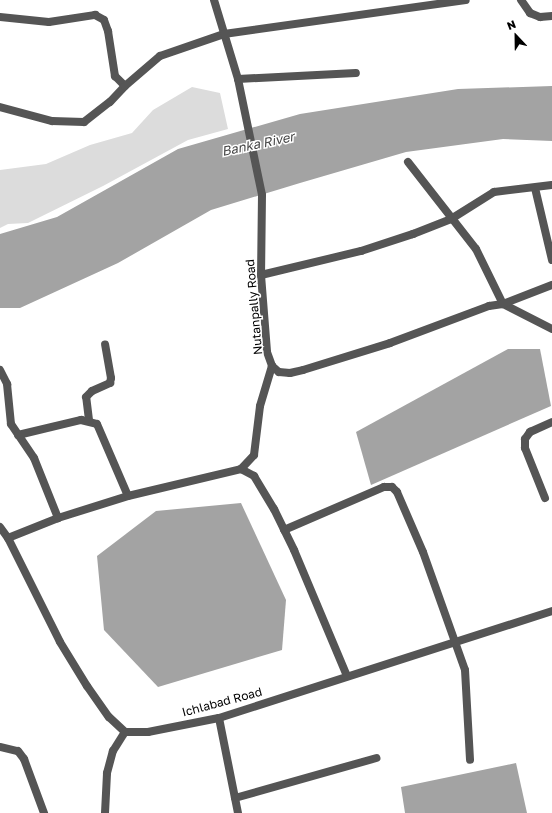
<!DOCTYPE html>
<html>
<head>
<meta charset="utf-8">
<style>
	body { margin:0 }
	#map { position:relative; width:552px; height:813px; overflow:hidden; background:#fff; font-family:"Golos Text",sans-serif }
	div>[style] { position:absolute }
	.green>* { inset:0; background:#dcdcdc }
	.water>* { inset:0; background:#a3a3a3 }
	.street>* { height:8px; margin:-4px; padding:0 4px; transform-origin:4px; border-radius:4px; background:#555 }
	span { translate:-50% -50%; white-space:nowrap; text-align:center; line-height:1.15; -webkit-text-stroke:3px #fff; paint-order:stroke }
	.street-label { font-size:12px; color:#000 }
	.water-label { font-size:13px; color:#444; font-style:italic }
	.north { position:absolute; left:496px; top:16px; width:40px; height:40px; -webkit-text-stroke:3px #fff; paint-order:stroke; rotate:338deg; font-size:11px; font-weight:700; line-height:16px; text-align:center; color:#000 }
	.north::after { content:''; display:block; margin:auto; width:14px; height:18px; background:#000; clip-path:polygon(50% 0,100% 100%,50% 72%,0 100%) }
</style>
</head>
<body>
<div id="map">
	<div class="green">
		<i style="clip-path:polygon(192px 87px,220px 93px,228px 129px,188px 140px,103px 186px,28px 223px,8px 224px,0 228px,0 170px,46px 164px,90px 145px,132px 133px,153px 110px)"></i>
	</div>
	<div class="water">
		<i style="clip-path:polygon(552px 86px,552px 141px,503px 139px,406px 152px,300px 183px,211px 210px,118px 263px,20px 308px,0 308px,0 234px,57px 217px,178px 149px,300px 114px,458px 89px)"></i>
		<i style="clip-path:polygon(508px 349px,540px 349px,551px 406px,371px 485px,356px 432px)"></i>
		<i style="clip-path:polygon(241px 503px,286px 600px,282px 650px,158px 687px,104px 630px,97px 556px,156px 511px)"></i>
		<i style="clip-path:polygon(516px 763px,527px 813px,405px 813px,401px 787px)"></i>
	</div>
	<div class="street">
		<i style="left:214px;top:0;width:83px;rotate:73.1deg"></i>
		<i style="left:238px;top:79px;width:118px;rotate:78.3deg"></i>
		<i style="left:262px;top:195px;width:80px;rotate:90.7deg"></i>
		<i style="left:261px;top:275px;width:77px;rotate:85.5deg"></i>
		<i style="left:267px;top:352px;width:15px;rotate:70deg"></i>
		<i style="left:272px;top:366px;width:9px;rotate:41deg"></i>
		<i style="left:279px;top:372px;width:11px;rotate:5deg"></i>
		<i style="left:290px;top:373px;width:13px;rotate:-13deg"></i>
		<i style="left:303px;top:370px;width:91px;rotate:-17.2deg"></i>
		<i style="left:390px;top:343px;width:106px;rotate:-20.5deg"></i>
		<i style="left:489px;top:306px;width:14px;rotate:-8deg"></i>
		<i style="left:503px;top:304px;width:55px;rotate:27deg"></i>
		<i style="left:521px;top:0;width:16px;rotate:55deg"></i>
		<i style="left:530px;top:13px;width:11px;rotate:22deg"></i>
		<i style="left:540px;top:17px;width:12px;rotate:-5deg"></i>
		<i style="left:0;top:17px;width:49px;rotate:5.8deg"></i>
		<i style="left:49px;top:22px;width:47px;rotate:-8.7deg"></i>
		<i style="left:95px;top:15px;width:10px;rotate:29deg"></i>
		<i style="left:104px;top:20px;width:12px;rotate:70deg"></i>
		<i style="left:108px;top:31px;width:46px;rotate:81.2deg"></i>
		<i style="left:115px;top:76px;width:14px;rotate:45deg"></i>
		<i style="left:238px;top:79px;width:118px;rotate:-2.9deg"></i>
		<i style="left:0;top:107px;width:54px;rotate:15.1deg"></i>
		<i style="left:52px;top:121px;width:32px;rotate:2deg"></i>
		<i style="left:84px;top:122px;width:33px;rotate:-38deg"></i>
		<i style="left:110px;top:102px;width:22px;rotate:-47deg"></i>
		<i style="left:125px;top:86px;width:46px;rotate:-40.6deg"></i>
		<i style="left:160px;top:56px;width:68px;rotate:-19deg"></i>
		<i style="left:224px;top:34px;width:244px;rotate:-8deg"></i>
		<i style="left:408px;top:162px;width:110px;rotate:52deg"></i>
		<i style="left:476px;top:249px;width:61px;rotate:63.9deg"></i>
		<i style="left:503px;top:304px;width:53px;rotate:-21.2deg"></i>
		<i style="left:535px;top:188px;width:74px;rotate:76.7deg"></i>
		<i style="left:261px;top:275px;width:103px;rotate:-13.5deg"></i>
		<i style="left:361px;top:251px;width:55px;rotate:-18.1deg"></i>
		<i style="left:413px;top:234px;width:41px;rotate:-21.5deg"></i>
		<i style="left:451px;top:219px;width:51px;rotate:-32.1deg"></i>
		<i style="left:494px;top:192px;width:58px;rotate:-6.9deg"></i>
		<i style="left:0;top:370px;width:16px;rotate:63deg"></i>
		<i style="left:7px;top:384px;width:40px;rotate:84.3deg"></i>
		<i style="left:11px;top:424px;width:41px;rotate:55.9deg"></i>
		<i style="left:34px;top:458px;width:65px;rotate:68.2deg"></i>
		<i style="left:89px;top:420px;width:23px;rotate:-97deg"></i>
		<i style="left:86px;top:397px;width:8px;rotate:-45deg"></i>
		<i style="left:92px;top:391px;width:20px;rotate:-24deg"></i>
		<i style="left:110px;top:383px;width:5px;rotate:-79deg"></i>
		<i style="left:111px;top:378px;width:34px;rotate:-100deg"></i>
		<i style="left:18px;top:435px;width:65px;rotate:-13.4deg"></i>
		<i style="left:81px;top:420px;width:16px;rotate:14deg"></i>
		<i style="left:97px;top:424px;width:78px;rotate:66.7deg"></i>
		<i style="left:241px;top:469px;width:15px;rotate:28deg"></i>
		<i style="left:254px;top:476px;width:39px;rotate:59deg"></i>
		<i style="left:274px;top:509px;width:46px;rotate:64deg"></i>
		<i style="left:294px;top:550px;width:137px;rotate:67.2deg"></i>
		<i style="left:545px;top:498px;width:54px;rotate:-111.8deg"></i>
		<i style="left:525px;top:448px;width:9px;rotate:-90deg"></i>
		<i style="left:525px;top:439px;width:9px;rotate:-54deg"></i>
		<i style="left:530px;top:432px;width:24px;rotate:-24deg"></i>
		<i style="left:0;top:527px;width:14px;rotate:54deg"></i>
		<i style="left:8px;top:538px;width:116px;rotate:63.4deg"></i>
		<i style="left:60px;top:642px;width:52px;rotate:58.5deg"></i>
		<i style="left:87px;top:686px;width:38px;rotate:55deg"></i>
		<i style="left:109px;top:717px;width:22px;rotate:43deg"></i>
		<i style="left:125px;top:732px;width:23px"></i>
		<i style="left:148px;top:732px;width:72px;rotate:-11.2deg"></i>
		<i style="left:219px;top:718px;width:350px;rotate:-17.8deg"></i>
		<i style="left:284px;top:530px;width:109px;rotate:-23.3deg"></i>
		<i style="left:384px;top:487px;width:8px"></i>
		<i style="left:392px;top:487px;width:7px;rotate:45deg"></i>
		<i style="left:397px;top:492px;width:65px;rotate:66.6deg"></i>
		<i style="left:423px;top:552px;width:125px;rotate:70.4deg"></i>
		<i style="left:465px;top:670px;width:90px;rotate:86.8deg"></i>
		<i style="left:8px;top:538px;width:54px;rotate:-21.8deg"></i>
		<i style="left:58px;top:518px;width:73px;rotate:-17.4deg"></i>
		<i style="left:128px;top:496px;width:116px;rotate:-13.4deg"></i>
		<i style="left:241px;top:469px;width:19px;rotate:-47deg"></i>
		<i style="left:254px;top:455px;width:49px;rotate:-83deg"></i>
		<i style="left:260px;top:406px;width:42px;rotate:-73.3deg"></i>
		<i style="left:219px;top:718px;width:97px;rotate:78.7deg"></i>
		<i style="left:0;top:747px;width:18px;rotate:13deg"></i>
		<i style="left:18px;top:751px;width:10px;rotate:53deg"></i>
		<i style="left:24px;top:759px;width:58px;rotate:69.7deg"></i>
		<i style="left:235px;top:798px;width:147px;rotate:-15.8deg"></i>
		<i style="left:105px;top:813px;width:40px;rotate:-87.1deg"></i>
		<i style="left:107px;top:773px;width:23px;rotate:-75deg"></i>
		<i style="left:113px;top:751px;width:22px;rotate:-58deg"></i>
	</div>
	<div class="street-label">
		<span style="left:254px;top:307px;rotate:-95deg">Nutanpally Road</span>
		<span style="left:222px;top:702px;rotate:-15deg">Ichlabad Road</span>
	</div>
	<div class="water-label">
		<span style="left:258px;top:144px;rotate:-12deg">Banka River</span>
	</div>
	<div class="north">N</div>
</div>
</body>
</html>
